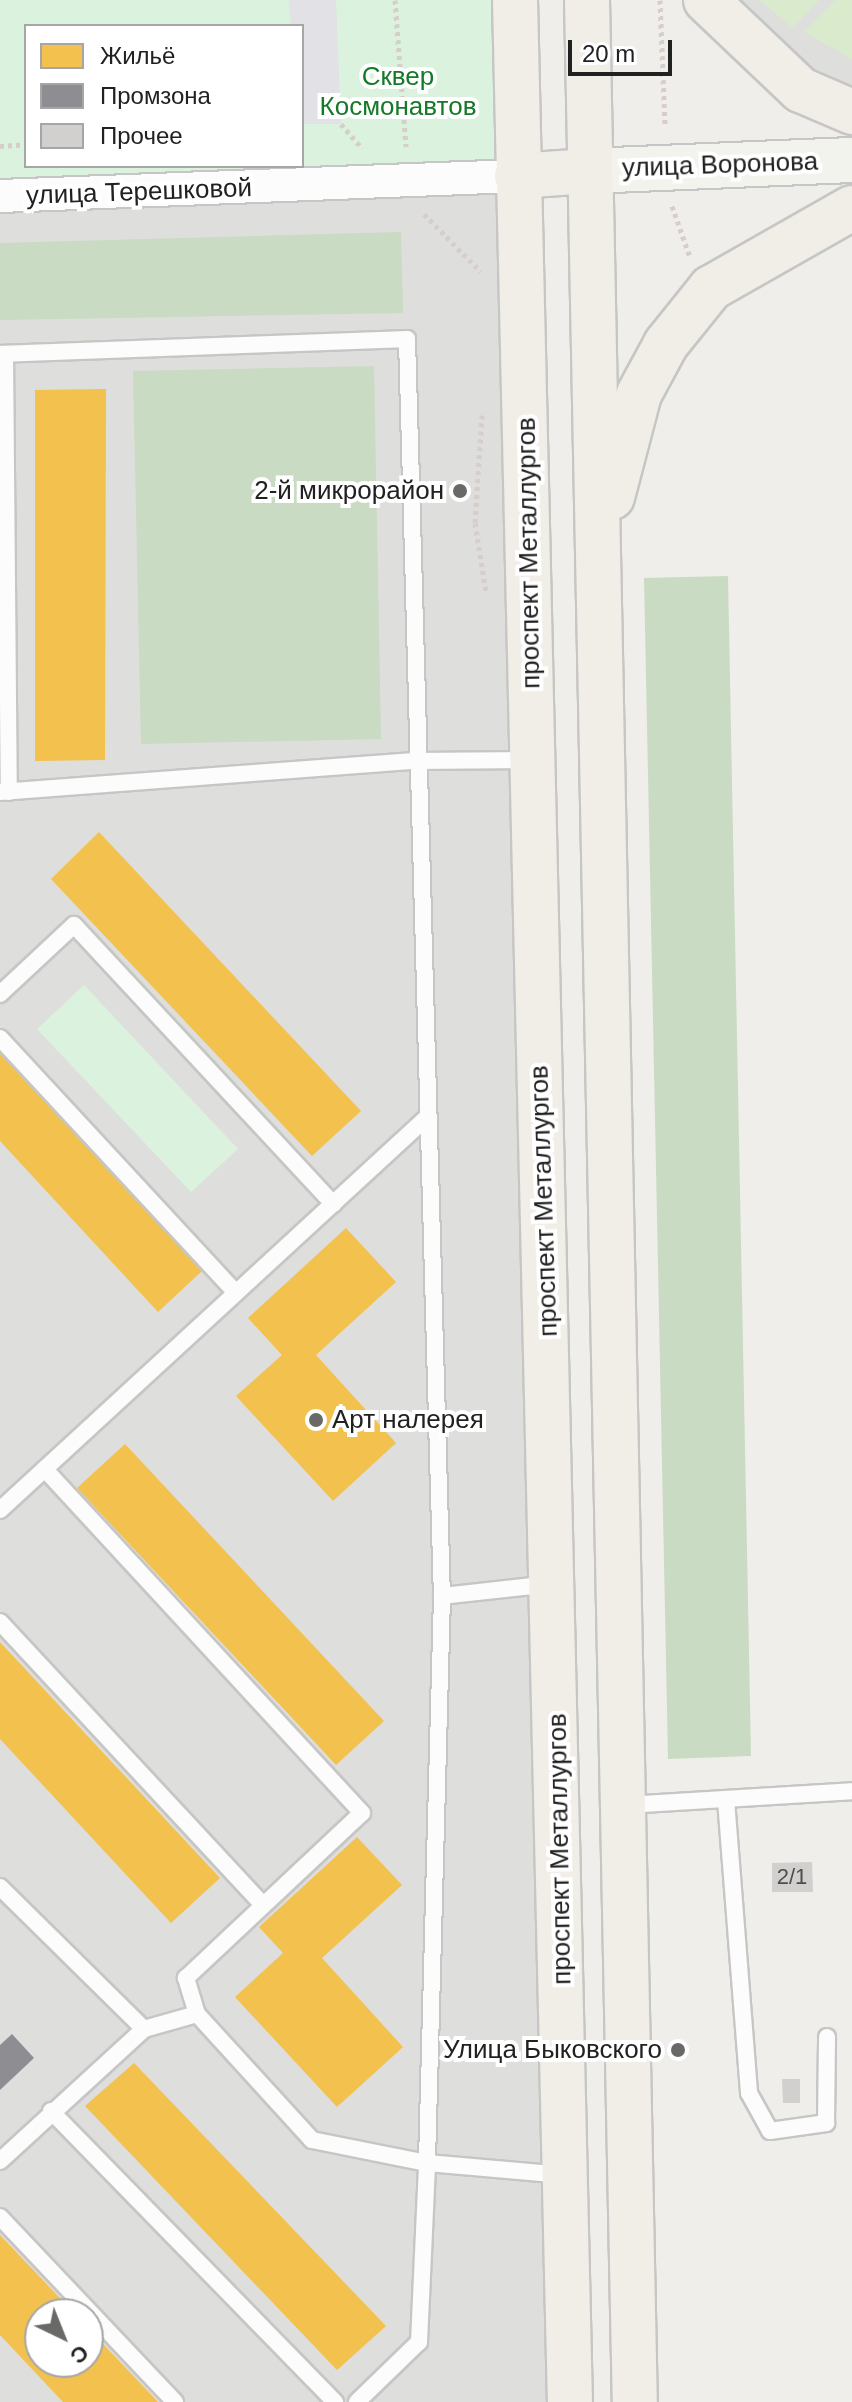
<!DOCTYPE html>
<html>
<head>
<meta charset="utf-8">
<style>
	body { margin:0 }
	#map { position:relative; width:852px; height:2402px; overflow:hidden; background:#efeeeb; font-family:Helvetica,sans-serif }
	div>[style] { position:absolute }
	.residential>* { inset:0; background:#dededc }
	.grass>* { inset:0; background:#d9eacd }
	.forest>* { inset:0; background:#c9dbc2 }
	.park>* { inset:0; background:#dbf2de }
	.plaza>* { inset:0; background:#e2e1e5 }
	.homes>* { inset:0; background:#f2c14e }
	.industry>* { inset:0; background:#8d8d92 }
	.building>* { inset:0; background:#d2d0ce }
	.path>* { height:5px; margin-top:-2.5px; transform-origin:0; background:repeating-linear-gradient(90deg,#d7cdca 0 4px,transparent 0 8px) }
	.roads { filter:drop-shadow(2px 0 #c6c6c4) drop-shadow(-2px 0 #c6c6c4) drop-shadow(0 2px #c6c6c4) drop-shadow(0 -2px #c6c6c4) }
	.lane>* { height:16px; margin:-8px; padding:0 8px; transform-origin:8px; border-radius:8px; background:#fdfcfc }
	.street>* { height:32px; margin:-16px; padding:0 16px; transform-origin:16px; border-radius:16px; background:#fdfcfc }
	.secondary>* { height:44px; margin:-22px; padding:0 22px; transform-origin:22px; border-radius:22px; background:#f2f3ed }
	.primary>* { height:44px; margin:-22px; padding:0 22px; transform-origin:22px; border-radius:22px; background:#f1eee8 }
	.dots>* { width:22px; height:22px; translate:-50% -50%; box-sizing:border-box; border:4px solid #fff; border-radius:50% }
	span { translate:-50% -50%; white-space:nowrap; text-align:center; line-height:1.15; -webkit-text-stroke:8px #fff; paint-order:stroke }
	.number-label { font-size:22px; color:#4d4d4c }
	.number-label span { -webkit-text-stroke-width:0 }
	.park-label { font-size:26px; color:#167928 }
	.street-label { font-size:26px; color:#212121 }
	.poi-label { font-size:26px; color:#212121 }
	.right { translate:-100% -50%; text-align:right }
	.left { translate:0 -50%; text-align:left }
	.legend { position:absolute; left:24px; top:24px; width:280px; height:144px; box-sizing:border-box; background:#fff; border:2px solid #a6a6a6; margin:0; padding:10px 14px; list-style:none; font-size:24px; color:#212121 }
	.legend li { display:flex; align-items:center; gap:16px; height:40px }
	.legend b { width:40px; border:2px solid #a6a6a6 }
	.north { position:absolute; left:24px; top:2298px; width:80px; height:80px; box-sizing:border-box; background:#fff; border:2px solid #a6a6a6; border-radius:50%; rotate:137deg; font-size:22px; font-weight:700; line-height:32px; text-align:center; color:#212121 }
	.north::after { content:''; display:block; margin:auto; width:28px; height:36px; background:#696968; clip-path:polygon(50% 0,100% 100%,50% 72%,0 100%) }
	.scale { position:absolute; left:568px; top:40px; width:104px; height:36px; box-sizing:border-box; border:4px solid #212121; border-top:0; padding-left:10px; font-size:24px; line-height:28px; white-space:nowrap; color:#212121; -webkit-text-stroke:6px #fff; paint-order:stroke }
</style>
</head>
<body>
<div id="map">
	<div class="residential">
		<i style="clip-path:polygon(706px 0,852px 0,852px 112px)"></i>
		<i style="clip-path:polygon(evenodd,517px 176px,570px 2402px,0 2402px,0 196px,517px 176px,40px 2314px,88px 2314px,88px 2362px,40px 2362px,40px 2314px)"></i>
	</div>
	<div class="grass">
		<i style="clip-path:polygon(759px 0,819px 0,793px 28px)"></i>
		<i style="clip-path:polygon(835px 0,852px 0,852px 59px,804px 32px)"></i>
	</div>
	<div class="forest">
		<i style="clip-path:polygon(401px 232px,403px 313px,0 320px,0 243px)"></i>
		<i style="clip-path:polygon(374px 366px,381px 739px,141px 744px,133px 371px)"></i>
		<i style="clip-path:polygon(728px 576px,751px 1756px,668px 1759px,644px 578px)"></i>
	</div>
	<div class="park">
		<i style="clip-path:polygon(evenodd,0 0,515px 0,517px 176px,0 196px,0 0,26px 26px,302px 26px,302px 166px,26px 166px,26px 26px)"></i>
		<i style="clip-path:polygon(84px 985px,238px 1149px,191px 1192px,37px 1029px)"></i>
	</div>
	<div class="plaza">
		<i style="clip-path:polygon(289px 0,336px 0,341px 124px,302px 124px,302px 26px,291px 26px)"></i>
	</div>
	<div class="homes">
		<i style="clip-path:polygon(106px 389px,105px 760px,35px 761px,35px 390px)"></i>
		<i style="clip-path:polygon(99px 832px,361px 1111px,312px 1156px,51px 879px)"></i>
		<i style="clip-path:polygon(0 1052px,202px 1271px,158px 1312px,0 1141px)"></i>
		<i style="clip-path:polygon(346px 1228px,396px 1282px,316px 1355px,396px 1443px,333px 1501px,236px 1396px,282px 1355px,248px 1318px)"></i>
		<i style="clip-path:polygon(125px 1444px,384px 1721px,336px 1765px,77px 1488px)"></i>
		<i style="clip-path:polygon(0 1642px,220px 1878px,171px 1923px,0 1739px)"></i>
		<i style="clip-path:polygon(357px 1837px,402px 1885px,322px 1958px,403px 2047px,337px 2107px,235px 1997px,283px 1953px,259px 1927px)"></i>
		<i style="clip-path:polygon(134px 2063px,386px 2326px,337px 2370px,85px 2106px)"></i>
		<i style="clip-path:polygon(0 2235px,75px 2314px,40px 2314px,40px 2362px,88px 2362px,88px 2328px,158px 2402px,63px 2402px,0 2335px)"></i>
	</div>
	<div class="industry">
		<i style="clip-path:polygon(12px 2034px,34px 2058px,0 2090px,0 2045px)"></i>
	</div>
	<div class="building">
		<i style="clip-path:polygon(812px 1862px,813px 1892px,772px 1892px,772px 1863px)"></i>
		<i style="clip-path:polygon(782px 2079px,800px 2079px,800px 2103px,783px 2103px)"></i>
	</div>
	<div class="path">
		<i style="left:395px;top:0;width:147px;rotate:85.7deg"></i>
		<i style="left:660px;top:0;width:126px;rotate:87.7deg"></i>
		<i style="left:341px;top:124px;width:32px;rotate:49deg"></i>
		<i style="left:0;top:146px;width:26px;rotate:-4deg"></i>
		<i style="left:672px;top:206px;width:54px;rotate:70.6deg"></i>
		<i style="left:424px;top:214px;width:81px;rotate:45.5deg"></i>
		<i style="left:482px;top:415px;width:108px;rotate:93.7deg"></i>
		<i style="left:475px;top:523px;width:70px;rotate:80.9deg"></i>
	</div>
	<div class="roads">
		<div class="lane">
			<i style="left:0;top:354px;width:407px;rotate:-2.1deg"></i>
			<i style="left:407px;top:339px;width:1257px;rotate:88.41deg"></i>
			<i style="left:442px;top:1596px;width:567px;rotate:91.52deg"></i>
			<i style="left:427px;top:2163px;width:117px;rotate:-168.7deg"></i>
			<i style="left:312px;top:2140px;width:171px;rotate:-132.4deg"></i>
			<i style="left:5px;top:354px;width:438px;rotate:89.5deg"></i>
			<i style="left:0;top:792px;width:415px;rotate:-4.3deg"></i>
			<i style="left:414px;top:761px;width:116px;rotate:-0.5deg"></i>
			<i style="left:0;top:994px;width:101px;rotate:-43deg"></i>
			<i style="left:74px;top:925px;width:381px;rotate:47.1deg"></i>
			<i style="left:0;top:1038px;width:347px;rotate:47.2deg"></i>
			<i style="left:0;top:1510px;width:577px;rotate:-42.61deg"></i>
			<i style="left:442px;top:1596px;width:110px;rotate:-6.3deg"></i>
			<i style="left:0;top:1622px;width:385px;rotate:47.1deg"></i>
			<i style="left:726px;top:1800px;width:294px;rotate:85.5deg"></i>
			<i style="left:749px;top:2093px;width:43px;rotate:61.1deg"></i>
			<i style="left:770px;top:2131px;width:57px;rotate:-8.1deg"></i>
			<i style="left:826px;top:2123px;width:86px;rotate:-89.3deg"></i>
			<i style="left:626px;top:1805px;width:226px;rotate:-3.5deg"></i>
			<i style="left:0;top:1887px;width:202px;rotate:44.6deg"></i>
			<i style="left:51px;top:2111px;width:407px;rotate:45.7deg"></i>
			<i style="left:0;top:2161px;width:195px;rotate:-42.5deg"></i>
			<i style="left:144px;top:2029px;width:55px;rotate:-15.8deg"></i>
			<i style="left:197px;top:2014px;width:38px;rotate:-107deg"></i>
			<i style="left:186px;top:1978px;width:241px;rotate:-43.2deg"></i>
			<i style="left:362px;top:1813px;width:468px;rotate:-132.7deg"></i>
			<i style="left:0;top:2217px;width:255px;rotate:46.6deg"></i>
			<i style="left:357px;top:2402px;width:86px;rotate:-44.1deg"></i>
			<i style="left:419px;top:2342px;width:179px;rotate:-87.4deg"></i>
			<i style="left:427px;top:2163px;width:138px;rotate:5deg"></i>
		</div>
		<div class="street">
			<i style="left:0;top:196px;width:517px;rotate:-2.22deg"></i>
		</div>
		<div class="secondary">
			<i style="left:589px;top:171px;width:263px;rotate:-2.4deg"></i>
		</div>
		<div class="primary">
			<i style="left:515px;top:0;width:2403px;rotate:88.69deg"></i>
			<i style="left:587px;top:0;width:2402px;rotate:88.86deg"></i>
			<i style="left:706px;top:0;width:131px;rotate:43.5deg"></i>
			<i style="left:801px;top:90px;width:56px;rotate:23.3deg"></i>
			<i style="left:517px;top:176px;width:72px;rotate:-4deg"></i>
			<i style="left:612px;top:497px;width:106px;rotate:-75.3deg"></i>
			<i style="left:639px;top:394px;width:57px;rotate:-61.6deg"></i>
			<i style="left:666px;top:344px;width:72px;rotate:-51.2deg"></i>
			<i style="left:711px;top:288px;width:162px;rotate:-29.6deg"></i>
		</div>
	</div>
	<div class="dots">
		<i style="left:460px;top:491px;background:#696968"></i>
		<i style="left:316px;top:1420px;background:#696968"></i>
		<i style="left:678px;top:2050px;background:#696968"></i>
	</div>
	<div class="number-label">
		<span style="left:792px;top:1877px">2/1</span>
	</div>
	<div class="park-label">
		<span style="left:398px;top:92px">Сквер<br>Космонавтов</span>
	</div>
	<div class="street-label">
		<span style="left:720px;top:165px;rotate:-2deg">улица Воронова</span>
		<span style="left:139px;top:192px;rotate:-2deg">улица Терешковой</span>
		<span style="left:529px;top:553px;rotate:-91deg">проспект Металлургов</span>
		<span style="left:544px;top:1201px;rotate:-92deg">проспект Металлургов</span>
		<span style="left:560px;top:1849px;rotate:-91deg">проспект Металлургов</span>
	</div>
	<div class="poi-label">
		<span class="right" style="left:444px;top:491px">2-й микрорайон</span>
		<span class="left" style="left:332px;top:1420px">Арт налерея</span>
		<span class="right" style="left:662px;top:2050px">Улица Быковского</span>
	</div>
	<ul class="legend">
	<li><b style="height:22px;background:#f2c14e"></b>Жильё</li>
	<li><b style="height:22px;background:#8d8d92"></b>Промзона</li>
	<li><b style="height:22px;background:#d2d0ce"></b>Прочее</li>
	</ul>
	<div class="north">С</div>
	<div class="scale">20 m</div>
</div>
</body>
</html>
